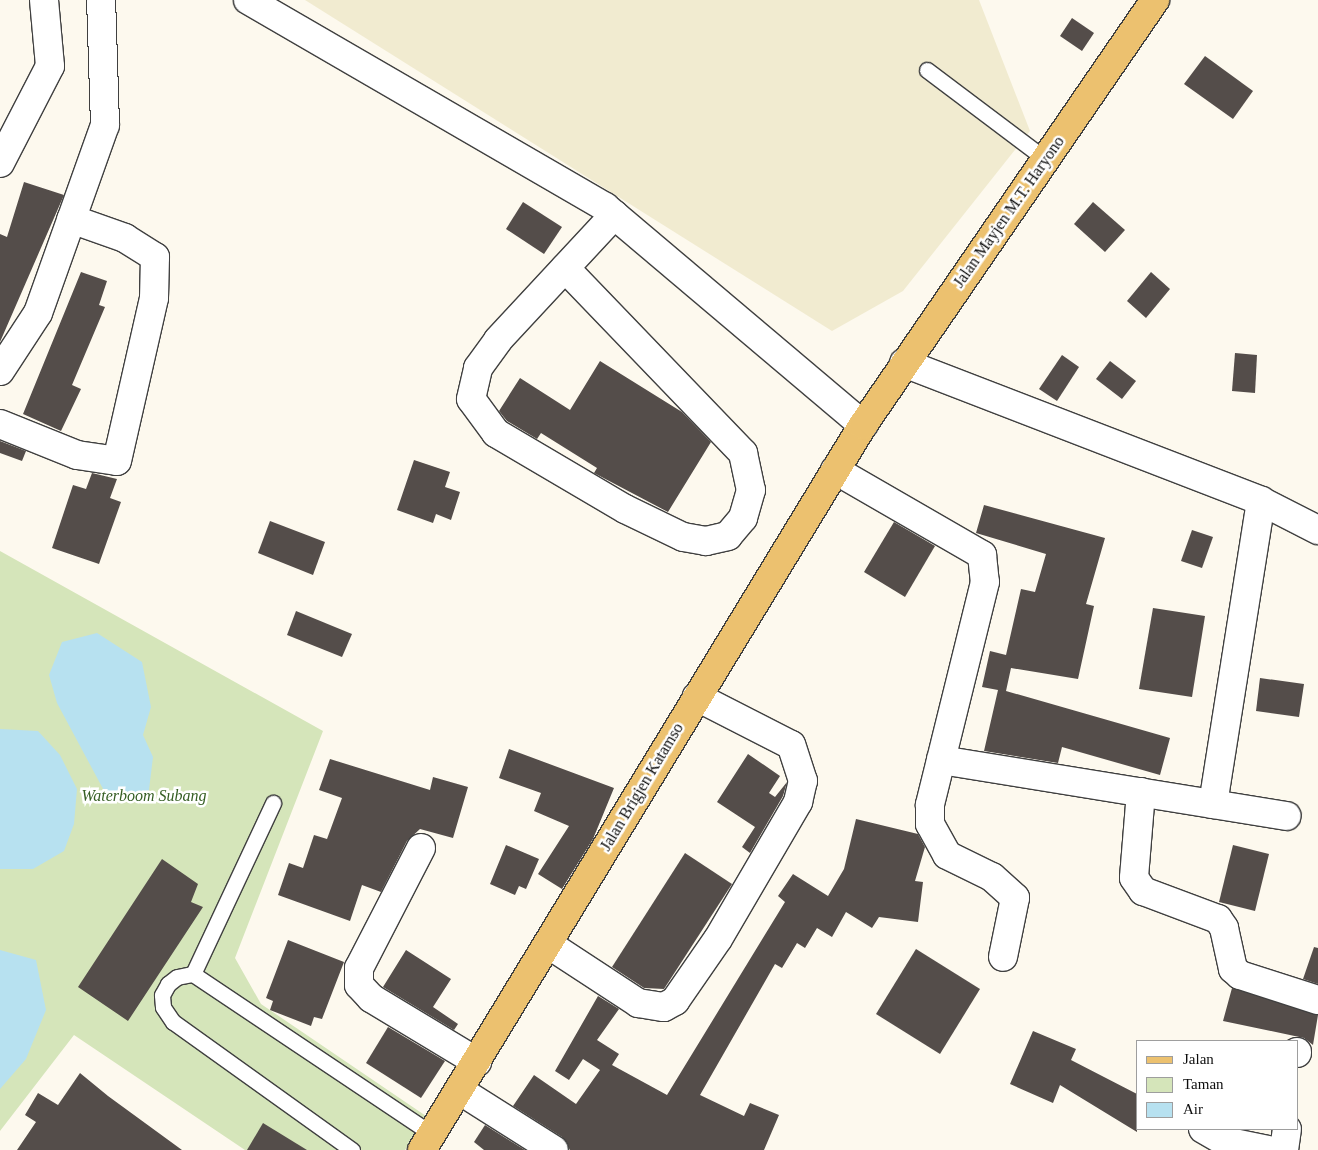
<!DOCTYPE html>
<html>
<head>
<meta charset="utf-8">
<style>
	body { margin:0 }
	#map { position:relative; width:1318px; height:1150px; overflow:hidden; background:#fdf9ee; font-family:"Times New Roman",serif }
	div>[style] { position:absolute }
	.farmland>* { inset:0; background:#f1ebd0 }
	.green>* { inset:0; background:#d5e5ba }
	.water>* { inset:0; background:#b7e1f0 }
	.building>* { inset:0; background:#544d4a }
	.roads { filter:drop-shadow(1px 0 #404040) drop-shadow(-1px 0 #404040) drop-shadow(0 1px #404040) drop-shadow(0 -1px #404040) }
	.service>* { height:15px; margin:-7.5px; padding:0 7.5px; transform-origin:7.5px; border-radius:7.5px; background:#fff }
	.minor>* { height:28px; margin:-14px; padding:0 14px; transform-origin:14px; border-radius:14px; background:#fff }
	.tertiary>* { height:28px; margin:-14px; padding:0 14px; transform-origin:14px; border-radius:14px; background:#fff }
	.primary>* { height:28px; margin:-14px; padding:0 14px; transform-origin:14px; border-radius:14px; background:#ecc16f }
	span { translate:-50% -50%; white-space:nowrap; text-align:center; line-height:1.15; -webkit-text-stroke:5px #fff; paint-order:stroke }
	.street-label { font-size:16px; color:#0d0d0d }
	.park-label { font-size:16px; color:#355e23; font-style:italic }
	.legend { position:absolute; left:1136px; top:1040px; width:162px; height:90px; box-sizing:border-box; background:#fff; border:1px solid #9e9e9e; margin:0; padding:6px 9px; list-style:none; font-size:15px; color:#0d0d0d }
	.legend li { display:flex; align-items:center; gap:10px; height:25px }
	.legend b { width:25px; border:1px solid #9e9e9e }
</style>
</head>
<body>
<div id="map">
	<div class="farmland">
		<i style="clip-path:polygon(305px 0,979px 0,1030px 131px,903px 291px,832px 331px)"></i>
	</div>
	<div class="green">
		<i style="clip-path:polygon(0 551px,323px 731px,235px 958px,261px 1004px,426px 1116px,405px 1150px,245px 1150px,74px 1035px,0 1131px)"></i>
	</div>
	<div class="water">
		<i style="clip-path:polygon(97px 633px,142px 662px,151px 707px,143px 735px,153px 757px,148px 798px,109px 800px,57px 703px,49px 675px,62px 642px)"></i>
		<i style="clip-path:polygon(0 729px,38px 731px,60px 755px,77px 789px,74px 824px,64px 851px,33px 869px,0 869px)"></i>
		<i style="clip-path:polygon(0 950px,36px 960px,46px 1010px,26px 1059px,0 1089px)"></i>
	</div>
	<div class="building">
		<i style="clip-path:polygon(1072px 18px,1094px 33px,1082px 51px,1060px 36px)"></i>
		<i style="clip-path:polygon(1205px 56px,1253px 91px,1233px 119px,1184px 84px)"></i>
		<i style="clip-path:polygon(24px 182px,64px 195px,0 342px,0 234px,7px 237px)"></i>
		<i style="clip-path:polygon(523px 202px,562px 227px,544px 254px,506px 229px)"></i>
		<i style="clip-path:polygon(1093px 202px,1125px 230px,1105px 252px,1074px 224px)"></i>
		<i style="clip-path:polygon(81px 272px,107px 281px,99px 305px,105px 307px,72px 385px,81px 389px,61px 431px,23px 414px)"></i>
		<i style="clip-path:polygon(1151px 272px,1170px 289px,1146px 318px,1127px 301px)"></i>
		<i style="clip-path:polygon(1235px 353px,1257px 355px,1255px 393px,1232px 391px)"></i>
		<i style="clip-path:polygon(1062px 355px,1079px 367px,1057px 401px,1039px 389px)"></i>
		<i style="clip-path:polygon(600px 361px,682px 412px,711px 442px,668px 512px,594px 473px,597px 468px,541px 433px,537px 439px,507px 421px,499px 411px,520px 378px,570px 410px)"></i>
		<i style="clip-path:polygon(1110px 361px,1136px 381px,1122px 399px,1096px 379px)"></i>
		<i style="clip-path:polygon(0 441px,26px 451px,22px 461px,0 453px)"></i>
		<i style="clip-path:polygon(414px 460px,450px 472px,445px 487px,460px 492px,451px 520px,436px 514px,433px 523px,397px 510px)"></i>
		<i style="clip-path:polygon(92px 473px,117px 479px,110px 498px,121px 502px,99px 564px,52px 548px,73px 485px,86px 489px)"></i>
		<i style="clip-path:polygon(984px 505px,1105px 538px,1086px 604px,1094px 606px,1078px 679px,1011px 668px,1006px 691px,1170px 738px,1160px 775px,1062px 747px,1058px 763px,984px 751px,998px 690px,982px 687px,990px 651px,1006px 655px,1021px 589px,1035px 592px,1046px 554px,976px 533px)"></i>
		<i style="clip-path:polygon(270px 521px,325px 542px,313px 575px,258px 553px)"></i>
		<i style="clip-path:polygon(894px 522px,935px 546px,905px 597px,864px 572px)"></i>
		<i style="clip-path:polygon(1192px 530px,1213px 537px,1202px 568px,1181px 561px)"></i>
		<i style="clip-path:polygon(1153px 608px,1205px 616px,1192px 697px,1139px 689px)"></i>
		<i style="clip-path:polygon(296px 611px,352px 634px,342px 657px,287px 635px)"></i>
		<i style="clip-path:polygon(1260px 678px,1304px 684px,1299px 717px,1256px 711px)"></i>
		<i style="clip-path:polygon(509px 749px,614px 788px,593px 839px,562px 889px,538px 874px,569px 826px,534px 811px,541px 793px,499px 778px)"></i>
		<i style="clip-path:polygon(748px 754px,780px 776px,769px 793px,775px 797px,787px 782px,783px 796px,750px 853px,742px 847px,755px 827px,717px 802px)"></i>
		<i style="clip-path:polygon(330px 759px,430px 790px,433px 777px,468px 787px,453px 838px,420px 829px,407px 841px,381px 892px,362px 885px,350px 921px,278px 895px,289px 863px,303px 868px,314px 835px,327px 839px,342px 798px,319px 790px)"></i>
		<i style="clip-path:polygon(856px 819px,918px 834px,925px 847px,915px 881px,923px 882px,918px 922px,879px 917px,872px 928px,846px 912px,832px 937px,817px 928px,805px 948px,797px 943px,782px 968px,775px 964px,700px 1095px,744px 1116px,750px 1103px,779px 1115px,764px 1150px,570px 1150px,562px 1137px,513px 1106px,534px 1075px,576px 1104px,600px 1070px,583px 1059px,569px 1080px,555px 1071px,598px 996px,619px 1009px,597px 1040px,619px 1054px,612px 1065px,667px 1095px,785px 902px,778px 896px,793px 874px,828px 896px,844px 869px)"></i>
		<i style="clip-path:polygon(506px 845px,539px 859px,526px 889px,519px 886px,515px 895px,490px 884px)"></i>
		<i style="clip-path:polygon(1233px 845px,1269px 854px,1255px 911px,1219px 902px)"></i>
		<i style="clip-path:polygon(685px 853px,732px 884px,664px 989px,644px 988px,612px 967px)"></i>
		<i style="clip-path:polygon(162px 859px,198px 884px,191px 902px,203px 907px,128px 1021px,78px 987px)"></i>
		<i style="clip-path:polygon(288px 940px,344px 962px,322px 1019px,314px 1017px,311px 1026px,270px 1010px,273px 1001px,266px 998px)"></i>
		<i style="clip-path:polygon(1314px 947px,1318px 948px,1318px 984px,1303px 979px)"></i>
		<i style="clip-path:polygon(916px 949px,980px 989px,940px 1054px,876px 1014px)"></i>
		<i style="clip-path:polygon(406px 950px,451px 979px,433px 1007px,458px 1024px,454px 1030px,383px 987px)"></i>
		<i style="clip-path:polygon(1232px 988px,1318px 1015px,1313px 1045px,1304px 1038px,1223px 1021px)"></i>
		<i style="clip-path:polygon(388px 1027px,445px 1061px,421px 1098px,366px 1063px)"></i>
		<i style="clip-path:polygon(1033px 1031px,1076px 1049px,1071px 1060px,1137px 1094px,1137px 1132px,1060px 1085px,1053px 1103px,1010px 1084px)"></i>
		<i style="clip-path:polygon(80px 1073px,108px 1096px,182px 1150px,17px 1150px,36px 1122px,25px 1115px,38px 1093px,58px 1105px)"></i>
		<i style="clip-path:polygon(263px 1123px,307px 1150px,247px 1150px)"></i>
		<i style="clip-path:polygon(485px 1125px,525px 1150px,484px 1150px,474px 1142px)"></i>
	</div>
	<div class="roads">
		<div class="service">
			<i style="left:927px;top:70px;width:148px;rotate:37deg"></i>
			<i style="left:193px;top:974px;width:189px;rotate:-64.9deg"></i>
			<i style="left:352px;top:1150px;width:220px;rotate:-144.4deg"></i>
			<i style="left:173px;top:1022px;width:18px;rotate:-124deg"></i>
			<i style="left:163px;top:1007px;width:12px;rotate:-95deg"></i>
			<i style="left:162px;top:995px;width:13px;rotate:-61deg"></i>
			<i style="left:168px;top:984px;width:11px;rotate:-38deg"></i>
			<i style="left:177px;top:977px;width:16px;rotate:-11deg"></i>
			<i style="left:193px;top:974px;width:288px;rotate:33.8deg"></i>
		</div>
		<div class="minor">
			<i style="left:0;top:163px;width:109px;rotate:-62.7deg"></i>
			<i style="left:50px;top:66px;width:66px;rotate:-95.2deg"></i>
			<i style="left:565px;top:268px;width:257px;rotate:46.1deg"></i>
			<i style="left:743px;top:453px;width:38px;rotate:78deg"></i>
			<i style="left:751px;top:490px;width:29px;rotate:106deg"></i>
			<i style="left:743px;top:518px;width:23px;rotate:130deg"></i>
			<i style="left:728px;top:536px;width:23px;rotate:167deg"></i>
			<i style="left:706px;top:541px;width:23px;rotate:-170deg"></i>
			<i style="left:683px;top:537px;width:64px;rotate:-154.2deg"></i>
			<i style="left:625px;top:509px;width:150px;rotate:-149.5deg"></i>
			<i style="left:496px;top:433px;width:42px;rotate:-126.3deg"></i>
			<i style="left:471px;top:399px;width:32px;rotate:-77deg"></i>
			<i style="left:478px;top:368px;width:34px;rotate:-54deg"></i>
			<i style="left:498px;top:340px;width:171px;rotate:-47.1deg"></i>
			<i style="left:0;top:371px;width:69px;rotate:-56.8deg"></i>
			<i style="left:38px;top:313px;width:200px;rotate:-70.4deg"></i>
			<i style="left:105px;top:125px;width:125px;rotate:-91.8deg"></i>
			<i style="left:0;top:424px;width:83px;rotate:21.9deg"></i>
			<i style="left:77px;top:455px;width:40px;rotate:8.5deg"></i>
			<i style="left:117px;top:461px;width:167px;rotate:-77.2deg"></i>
			<i style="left:154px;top:298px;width:41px;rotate:-88.6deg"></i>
			<i style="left:155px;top:257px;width:36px;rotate:-148deg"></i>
			<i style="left:125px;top:238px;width:57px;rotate:-160.6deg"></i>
			<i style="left:835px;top:470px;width:170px;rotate:30deg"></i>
			<i style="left:982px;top:555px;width:27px;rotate:84deg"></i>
			<i style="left:985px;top:582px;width:230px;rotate:103.9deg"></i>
			<i style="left:930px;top:805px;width:19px;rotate:90deg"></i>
			<i style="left:930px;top:824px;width:35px;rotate:61deg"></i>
			<i style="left:947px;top:855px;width:50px;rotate:26.1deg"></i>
			<i style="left:992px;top:877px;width:31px;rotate:42deg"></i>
			<i style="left:1015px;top:898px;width:60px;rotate:101.5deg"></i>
			<i style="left:941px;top:760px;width:350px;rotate:9.2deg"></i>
			<i style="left:1141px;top:792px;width:86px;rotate:94.7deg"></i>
			<i style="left:1134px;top:878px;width:16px;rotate:55deg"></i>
			<i style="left:1143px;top:891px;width:80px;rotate:20.5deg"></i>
			<i style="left:1218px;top:919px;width:11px;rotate:56deg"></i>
			<i style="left:1224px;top:928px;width:42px;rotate:77.6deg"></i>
			<i style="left:1233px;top:969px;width:9px;rotate:41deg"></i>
			<i style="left:1240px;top:975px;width:82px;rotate:17.8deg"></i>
			<i style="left:1213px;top:804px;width:307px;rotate:-81deg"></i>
			<i style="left:421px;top:848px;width:135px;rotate:117.3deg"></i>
			<i style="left:359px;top:968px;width:17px;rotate:90deg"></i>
			<i style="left:359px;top:985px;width:18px;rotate:47deg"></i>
			<i style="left:371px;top:998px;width:124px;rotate:31.1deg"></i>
			<i style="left:548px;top:944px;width:108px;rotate:33.2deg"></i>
			<i style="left:638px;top:1003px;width:26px;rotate:9deg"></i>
			<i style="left:664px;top:1007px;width:13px;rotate:-29deg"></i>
			<i style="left:675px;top:1001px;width:75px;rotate:-55.3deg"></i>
			<i style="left:718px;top:939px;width:159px;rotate:-59.7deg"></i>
			<i style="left:798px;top:802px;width:22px;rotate:-77deg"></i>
			<i style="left:803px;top:781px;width:38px;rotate:-108deg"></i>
			<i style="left:791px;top:745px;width:106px;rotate:-152.9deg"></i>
			<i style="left:1297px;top:1053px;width:1px;rotate:-90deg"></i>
			<i style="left:459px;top:1090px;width:112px;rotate:32.3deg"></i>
			<i style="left:1203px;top:1129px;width:24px;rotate:30deg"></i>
			<i style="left:1224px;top:1141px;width:45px;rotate:11.6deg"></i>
			<i style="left:1284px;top:1150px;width:21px;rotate:-82deg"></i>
		</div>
		<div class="tertiary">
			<i style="left:248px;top:0;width:413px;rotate:30.1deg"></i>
			<i style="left:605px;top:207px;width:338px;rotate:40.2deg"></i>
			<i style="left:904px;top:363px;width:383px;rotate:21.1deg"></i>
			<i style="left:1261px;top:501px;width:64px;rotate:27deg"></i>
		</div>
		<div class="primary">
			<i style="left:422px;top:1150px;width:849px;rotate:-58.69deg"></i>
			<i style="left:863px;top:425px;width:516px;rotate:-55.51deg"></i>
		</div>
	</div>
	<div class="street-label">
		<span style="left:1009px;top:212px;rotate:-55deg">Jalan Mayjen M.T. Haryono</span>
		<span style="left:642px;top:787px;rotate:-59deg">Jalan Brigjen Katamso</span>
	</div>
	<div class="park-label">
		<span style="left:144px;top:796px">Waterboom Subang</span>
	</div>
	<ul class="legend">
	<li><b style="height:6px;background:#ecc16f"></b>Jalan</li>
	<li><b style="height:14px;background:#d5e5ba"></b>Taman</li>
	<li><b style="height:14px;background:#b7e1f0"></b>Air</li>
	</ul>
</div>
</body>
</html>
